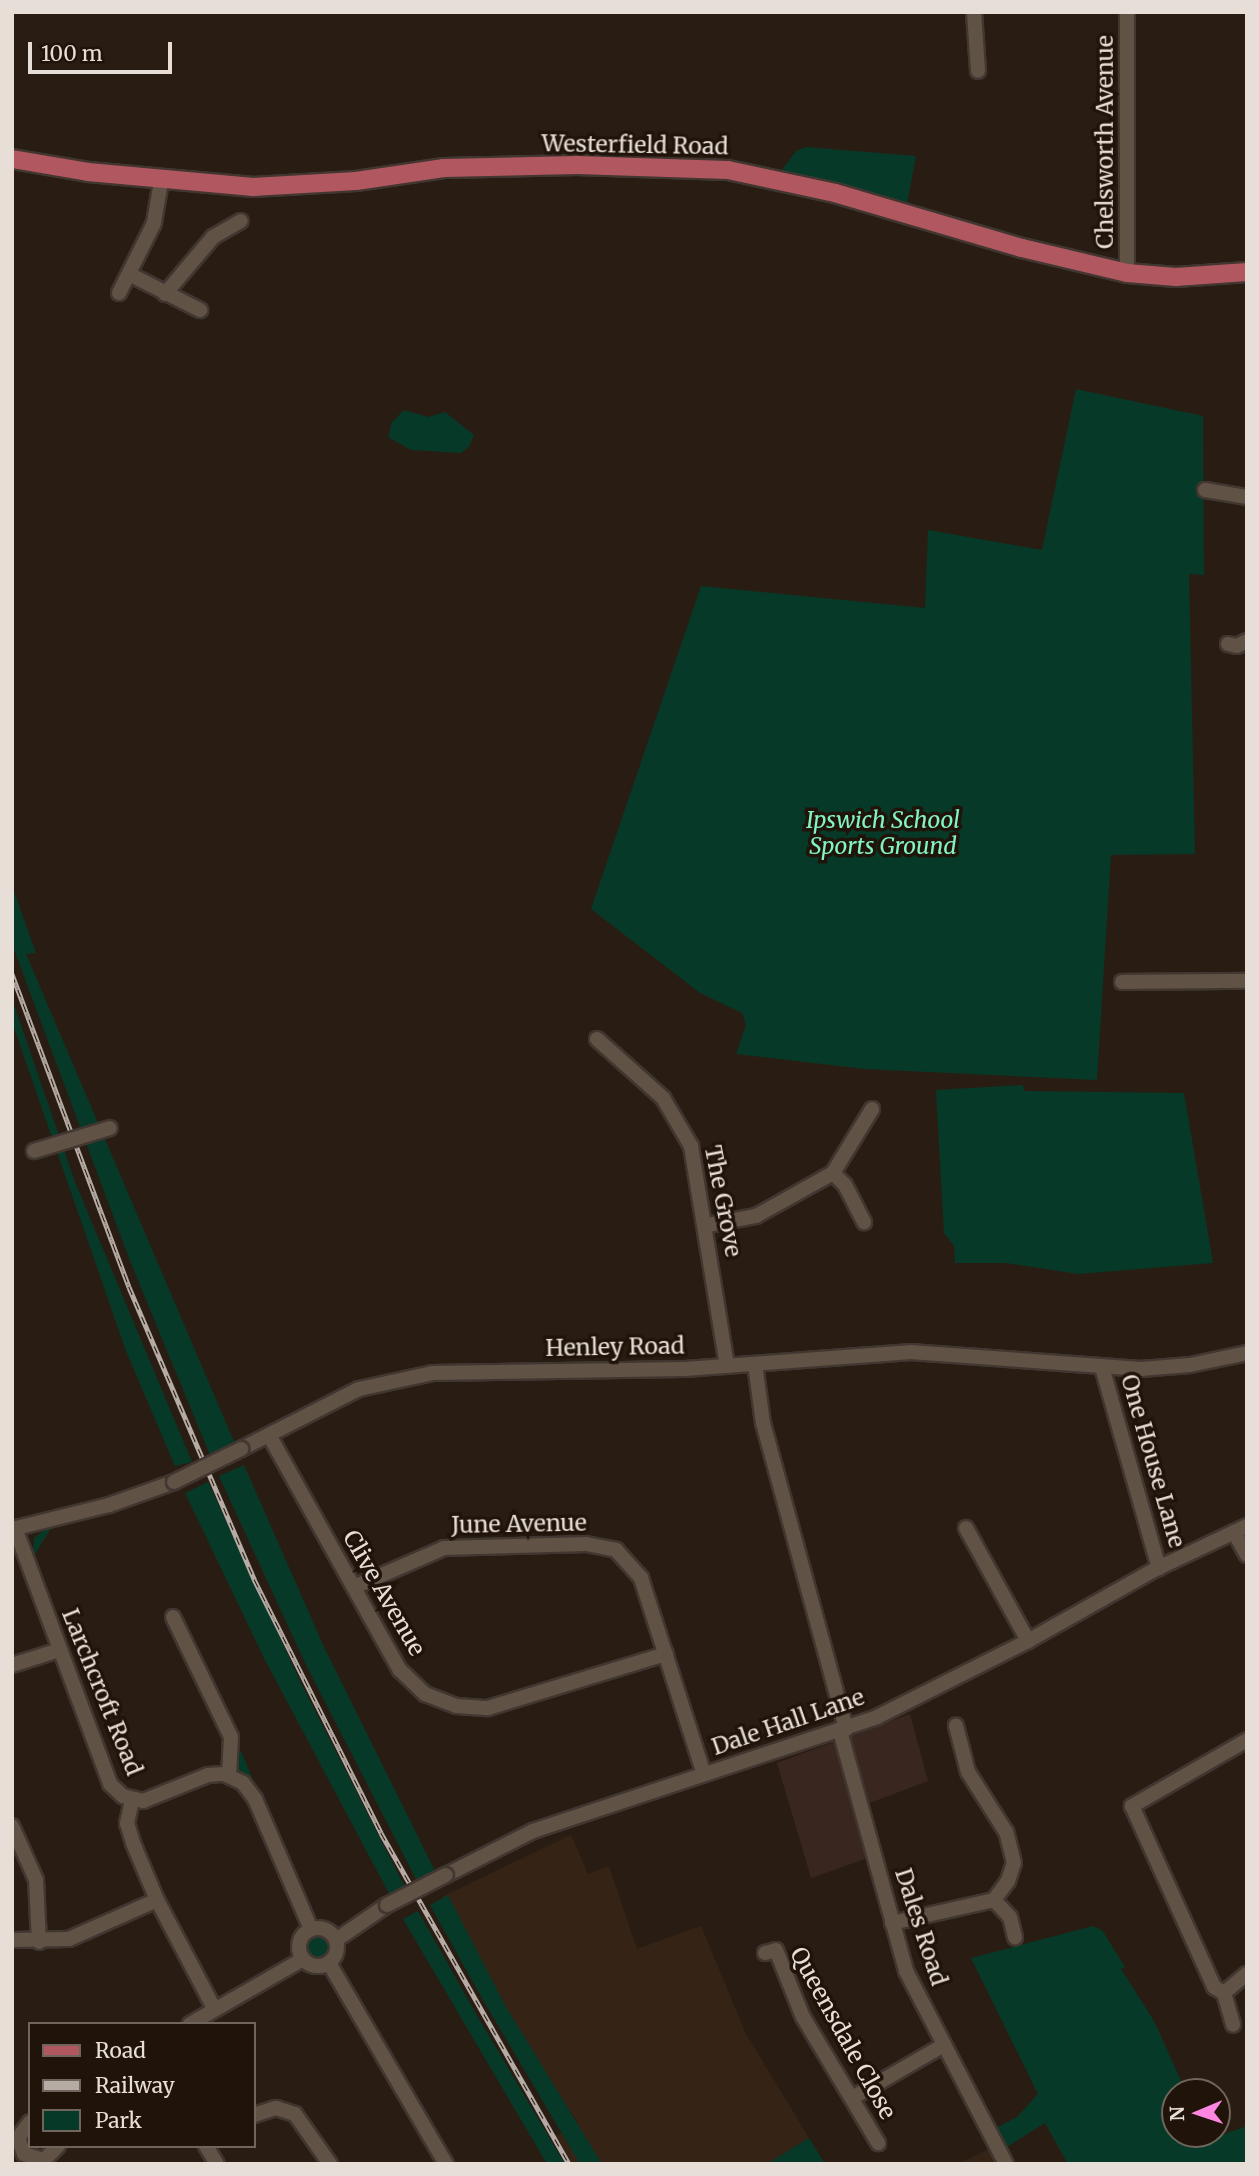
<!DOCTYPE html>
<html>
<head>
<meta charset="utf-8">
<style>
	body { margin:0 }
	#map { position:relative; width:1259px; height:2176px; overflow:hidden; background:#291d13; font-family:Merriweather,serif }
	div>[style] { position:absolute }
	.commercial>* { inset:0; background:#38261f }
	.built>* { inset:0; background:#352415 }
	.green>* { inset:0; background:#073928 }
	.round { border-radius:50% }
	.roads { filter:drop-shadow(2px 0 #413630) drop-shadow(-2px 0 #413630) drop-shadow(0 2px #413630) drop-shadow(0 -2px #413630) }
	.minor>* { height:14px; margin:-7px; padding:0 7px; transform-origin:7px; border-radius:7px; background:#615246 }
	.minor>.ring { margin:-7px; padding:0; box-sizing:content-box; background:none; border:14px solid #615246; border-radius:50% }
	.major>* { height:18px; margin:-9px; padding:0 9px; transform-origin:9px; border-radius:9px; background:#b05760 }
	.rail>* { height:5px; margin-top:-2.5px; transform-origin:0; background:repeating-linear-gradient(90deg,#20140a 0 8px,#b6aca5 0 16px); box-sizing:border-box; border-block:2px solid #b6aca5 }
	.bridges { filter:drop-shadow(2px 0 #413630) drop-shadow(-2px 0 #413630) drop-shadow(0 2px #413630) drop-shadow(0 -2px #413630) }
	.minor-bridge>* { height:14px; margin:-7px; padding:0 7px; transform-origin:7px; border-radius:7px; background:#615246 }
	span { translate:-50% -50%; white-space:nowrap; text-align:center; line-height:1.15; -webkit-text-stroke:7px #20140a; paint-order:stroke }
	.street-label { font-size:23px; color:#e7ded8 }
	.park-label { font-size:23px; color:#82f3c4; font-style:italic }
	.frame { position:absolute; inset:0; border:14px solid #e7ded8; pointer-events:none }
	.legend { position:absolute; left:28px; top:2022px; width:228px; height:126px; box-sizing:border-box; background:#20140a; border:2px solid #70655c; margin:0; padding:9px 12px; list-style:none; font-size:21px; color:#e7ded8 }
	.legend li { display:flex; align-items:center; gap:14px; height:35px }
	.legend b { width:35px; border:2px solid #70655c }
	.north { position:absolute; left:1161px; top:2078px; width:70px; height:70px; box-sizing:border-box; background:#20140a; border:2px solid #70655c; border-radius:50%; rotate:268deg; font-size:19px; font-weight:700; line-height:28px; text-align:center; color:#e7ded8 }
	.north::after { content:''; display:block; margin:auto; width:24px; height:32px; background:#fd86e1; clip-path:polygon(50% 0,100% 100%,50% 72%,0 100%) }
	.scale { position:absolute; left:28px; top:42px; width:144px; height:32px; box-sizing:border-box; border:4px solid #e7ded8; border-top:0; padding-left:9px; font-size:21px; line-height:24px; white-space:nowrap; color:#e7ded8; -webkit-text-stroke:5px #20140a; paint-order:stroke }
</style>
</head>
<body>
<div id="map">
	<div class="commercial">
		<i style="clip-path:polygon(910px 1714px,928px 1781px,854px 1809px,868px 1858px,811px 1878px,777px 1763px)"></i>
	</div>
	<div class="built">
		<i style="clip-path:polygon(571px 1835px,588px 1874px,609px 1866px,637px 1949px,701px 1926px,746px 2034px,809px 2138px,767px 2164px,567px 2164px,551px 2139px,578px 2123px,496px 1998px,442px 1897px)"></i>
		<i style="clip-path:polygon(997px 2145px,1006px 2164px,959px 2164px)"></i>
	</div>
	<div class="green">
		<i style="clip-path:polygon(806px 147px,916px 156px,907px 204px,781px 171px,796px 151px)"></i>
		<i style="clip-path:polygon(1076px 389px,1203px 416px,1204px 575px,1189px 574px,1195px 854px,1111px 855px,1097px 1080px,865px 1069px,736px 1054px,746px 1025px,742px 1013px,700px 993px,591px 909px,701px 586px,925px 608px,928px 530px,1042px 550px)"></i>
		<i style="clip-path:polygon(404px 410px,428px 417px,445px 412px,474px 435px,469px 447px,461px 453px,411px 450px,388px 437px,392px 422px)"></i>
		<i style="clip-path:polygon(12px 886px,36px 953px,26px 954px,235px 1444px,210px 1455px,130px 1261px,12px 944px)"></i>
		<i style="clip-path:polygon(12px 999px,75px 1182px,192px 1462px,175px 1466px,126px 1351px,12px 1022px)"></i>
		<i style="clip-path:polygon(1023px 1085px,1024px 1091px,1184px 1093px,1213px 1263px,1078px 1274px,1006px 1263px,955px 1263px,954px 1246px,944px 1233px,936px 1090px)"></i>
		<i style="clip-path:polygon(244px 1465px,324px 1647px,437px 1875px,419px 1885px,305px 1663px,219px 1476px)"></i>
		<i style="clip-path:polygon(208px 1482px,301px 1683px,407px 1891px,392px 1899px,265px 1660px,185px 1493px)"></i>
		<i style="clip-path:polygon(51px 1525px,52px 1527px,33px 1557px,34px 1538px)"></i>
		<i style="clip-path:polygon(241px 1751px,253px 1780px,236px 1772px,236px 1753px)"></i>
		<i style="clip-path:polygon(448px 1895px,505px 2005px,602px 2164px,580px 2164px,483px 2000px,430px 1905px)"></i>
		<i style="clip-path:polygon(418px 1911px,479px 2019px,565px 2164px,547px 2164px,403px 1919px)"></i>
		<i style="clip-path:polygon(1093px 1926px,1102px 1930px,1125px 1967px,1121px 1969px,1154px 2021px,1186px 2092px,1175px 2092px,1175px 2134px,1216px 2137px,1247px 2126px,1247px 2164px,1068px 2164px,1045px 2123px,1002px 2150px,994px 2129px,1017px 2117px,1038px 2094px,971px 1958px)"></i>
		<i class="round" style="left:303px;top:1932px;width:30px;height:30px"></i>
		<i style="clip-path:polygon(809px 2138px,825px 2164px,767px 2164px)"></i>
	</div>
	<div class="roads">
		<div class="minor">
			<i style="left:974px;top:12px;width:59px;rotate:86.1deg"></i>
			<i style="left:1127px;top:273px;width:261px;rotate:-90deg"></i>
			<i style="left:129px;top:274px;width:80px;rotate:26.9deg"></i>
			<i style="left:119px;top:293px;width:78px;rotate:-63.4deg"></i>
			<i style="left:154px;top:223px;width:43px;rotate:-80.5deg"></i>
			<i style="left:165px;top:294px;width:75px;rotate:-49.9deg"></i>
			<i style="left:213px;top:237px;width:32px;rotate:-30deg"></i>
			<i style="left:1205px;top:490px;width:43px;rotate:9.5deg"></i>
			<i style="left:1228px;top:644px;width:9px;rotate:13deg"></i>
			<i style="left:1237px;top:646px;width:11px;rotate:-27deg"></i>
			<i style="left:1122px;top:982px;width:125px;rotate:-0.5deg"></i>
			<i style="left:597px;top:1039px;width:89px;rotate:41.8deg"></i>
			<i style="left:663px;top:1098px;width:56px;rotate:59.7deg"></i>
			<i style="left:691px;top:1146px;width:223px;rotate:80.7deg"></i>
			<i style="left:833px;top:1173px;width:17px;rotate:45deg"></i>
			<i style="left:845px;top:1185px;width:42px;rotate:62.8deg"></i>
			<i style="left:708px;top:1225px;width:49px;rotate:-10.6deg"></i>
			<i style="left:756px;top:1216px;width:88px;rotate:-29.2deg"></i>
			<i style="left:833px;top:1173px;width:75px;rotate:-58.6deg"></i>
			<i style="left:755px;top:1364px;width:60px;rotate:82.3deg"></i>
			<i style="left:763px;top:1423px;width:317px;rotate:74.8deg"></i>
			<i style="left:1102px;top:1367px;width:209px;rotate:74.2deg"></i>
			<i style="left:269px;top:1435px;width:269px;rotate:60.9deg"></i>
			<i style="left:400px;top:1670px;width:35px;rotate:44deg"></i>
			<i style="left:425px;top:1694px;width:33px;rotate:21deg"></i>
			<i style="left:456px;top:1706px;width:32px;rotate:4deg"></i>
			<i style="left:488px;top:1708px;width:186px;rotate:-16.9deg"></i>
			<i style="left:241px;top:1449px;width:132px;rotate:-27deg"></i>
			<i style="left:359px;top:1389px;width:76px;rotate:-12.2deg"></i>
			<i style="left:433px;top:1373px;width:252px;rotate:-0.9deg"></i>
			<i style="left:685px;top:1369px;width:227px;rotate:-4.3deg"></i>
			<i style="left:911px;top:1352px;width:231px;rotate:4.2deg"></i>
			<i style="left:1141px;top:1369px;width:49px;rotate:-4.7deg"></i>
			<i style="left:1190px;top:1365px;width:58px;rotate:-11.9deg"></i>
			<i style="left:15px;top:1528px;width:273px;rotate:69.6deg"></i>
			<i style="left:110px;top:1784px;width:18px;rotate:43deg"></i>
			<i style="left:123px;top:1796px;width:21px;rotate:14deg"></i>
			<i style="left:143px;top:1801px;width:70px;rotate:-21.8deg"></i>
			<i style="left:208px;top:1775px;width:16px;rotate:-4deg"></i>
			<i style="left:224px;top:1774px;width:21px;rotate:25deg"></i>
			<i style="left:243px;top:1783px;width:20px;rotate:53deg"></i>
			<i style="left:255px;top:1799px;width:142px;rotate:66.7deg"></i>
			<i style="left:966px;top:1528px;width:129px;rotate:61.2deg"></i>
			<i style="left:12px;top:1529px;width:100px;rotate:-13.9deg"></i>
			<i style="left:109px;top:1505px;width:69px;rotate:-19.5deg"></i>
			<i style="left:1234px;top:1532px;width:26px;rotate:61deg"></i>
			<i style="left:354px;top:1587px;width:98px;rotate:-23.4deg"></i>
			<i style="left:444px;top:1548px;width:142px;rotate:-1.6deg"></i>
			<i style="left:586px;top:1544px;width:31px;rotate:11deg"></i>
			<i style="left:616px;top:1550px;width:38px;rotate:48deg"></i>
			<i style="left:641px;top:1578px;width:206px;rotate:72.2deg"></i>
			<i style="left:173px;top:1617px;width:133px;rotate:64.2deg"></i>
			<i style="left:231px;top:1737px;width:39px;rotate:93deg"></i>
			<i style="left:12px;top:1665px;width:49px;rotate:-17.7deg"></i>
			<i style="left:840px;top:1731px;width:249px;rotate:74.6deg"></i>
			<i style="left:906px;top:1971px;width:217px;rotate:62.6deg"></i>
			<i style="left:1247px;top:1740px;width:133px;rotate:150.1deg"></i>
			<i style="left:1132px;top:1806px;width:199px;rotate:65.6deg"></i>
			<i style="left:1214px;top:1987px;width:12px;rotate:31deg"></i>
			<i style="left:1224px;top:1993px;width:30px;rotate:-40deg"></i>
			<i style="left:132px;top:1800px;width:24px;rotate:102deg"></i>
			<i style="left:127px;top:1823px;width:21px;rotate:73deg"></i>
			<i style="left:133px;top:1843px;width:62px;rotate:67.2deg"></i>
			<i style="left:157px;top:1900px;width:122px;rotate:62.2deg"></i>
			<i style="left:12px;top:1826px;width:59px;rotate:66deg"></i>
			<i style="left:36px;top:1880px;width:62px;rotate:87.2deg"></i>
			<i style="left:446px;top:1875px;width:97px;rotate:-26.8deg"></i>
			<i style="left:533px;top:1831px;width:362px;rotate:-18.3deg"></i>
			<i style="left:877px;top:1717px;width:169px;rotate:-26.7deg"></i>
			<i style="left:1028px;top:1641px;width:147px;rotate:-29.4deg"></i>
			<i style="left:1156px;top:1569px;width:101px;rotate:-25.3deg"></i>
			<i style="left:994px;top:1900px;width:23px;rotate:47deg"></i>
			<i style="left:1010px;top:1917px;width:21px;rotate:76deg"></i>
			<i style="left:892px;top:1923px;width:105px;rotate:-12.7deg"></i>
			<i style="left:994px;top:1900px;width:24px;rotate:-54deg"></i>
			<i style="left:1008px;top:1881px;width:19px;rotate:-72deg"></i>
			<i style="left:1014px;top:1863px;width:32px;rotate:-104deg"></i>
			<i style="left:1006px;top:1832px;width:71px;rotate:-122.3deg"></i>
			<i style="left:968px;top:1772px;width:48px;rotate:-104.6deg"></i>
			<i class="ring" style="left:299px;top:1928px;width:24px;height:24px"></i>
			<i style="left:12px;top:1940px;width:57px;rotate:-1deg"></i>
			<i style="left:69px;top:1939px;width:96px;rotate:-23.9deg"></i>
			<i style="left:336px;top:1940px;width:62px;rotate:-34.5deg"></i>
			<i style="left:765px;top:1953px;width:11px;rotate:-15deg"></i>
			<i style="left:776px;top:1950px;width:72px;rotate:68.1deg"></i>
			<i style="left:803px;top:2017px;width:147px;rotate:59.2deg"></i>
			<i style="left:329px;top:1963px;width:233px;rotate:59.8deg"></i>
			<i style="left:1224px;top:1993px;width:33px;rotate:74deg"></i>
			<i style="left:190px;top:2024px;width:130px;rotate:-29.9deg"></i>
			<i style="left:852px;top:2098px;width:104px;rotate:-30deg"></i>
			<i style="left:254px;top:2115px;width:23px;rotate:-18deg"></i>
			<i style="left:276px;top:2108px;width:20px;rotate:18deg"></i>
			<i style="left:295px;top:2114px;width:61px;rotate:55deg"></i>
			<i style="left:30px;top:2122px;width:20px;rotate:127deg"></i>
			<i style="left:18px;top:2138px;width:17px;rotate:69deg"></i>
			<i style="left:24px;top:2154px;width:21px;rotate:17deg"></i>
			<i style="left:44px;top:2160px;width:20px;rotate:-45deg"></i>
			<i style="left:206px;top:2146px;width:21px;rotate:59deg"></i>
		</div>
		<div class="major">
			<i style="left:12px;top:159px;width:77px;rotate:9.7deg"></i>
			<i style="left:88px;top:172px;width:166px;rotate:5.2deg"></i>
			<i style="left:253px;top:187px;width:103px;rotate:-3.3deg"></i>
			<i style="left:356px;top:181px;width:89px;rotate:-8.4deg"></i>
			<i style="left:444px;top:168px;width:133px;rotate:-1.3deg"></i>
			<i style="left:577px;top:165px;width:151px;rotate:1.9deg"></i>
			<i style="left:728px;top:170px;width:109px;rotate:12.1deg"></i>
			<i style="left:835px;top:193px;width:195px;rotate:16.4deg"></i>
			<i style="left:1022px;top:248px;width:108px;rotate:13.4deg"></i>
			<i style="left:1127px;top:273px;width:49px;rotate:4.7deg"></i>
			<i style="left:1176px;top:277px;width:71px;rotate:-4deg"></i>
		</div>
	</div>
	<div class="rail">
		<i style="left:12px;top:974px;width:334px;rotate:69.5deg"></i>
		<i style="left:129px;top:1287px;width:318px;rotate:66.8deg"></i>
		<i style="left:254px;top:1579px;width:284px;rotate:63.4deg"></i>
		<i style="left:381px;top:1833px;width:381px;rotate:60.4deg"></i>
	</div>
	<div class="bridges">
		<div class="minor-bridge">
			<i style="left:34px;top:1151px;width:79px;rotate:-16.8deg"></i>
			<i style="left:174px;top:1482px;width:75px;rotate:-26.2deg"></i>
			<i style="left:387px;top:1905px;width:66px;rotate:-27deg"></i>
		</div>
	</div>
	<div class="street-label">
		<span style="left:1105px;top:142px;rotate:-90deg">Chelsworth Avenue</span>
		<span style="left:635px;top:145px;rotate:1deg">Westerfield Road</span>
		<span style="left:723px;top:1201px;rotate:79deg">The Grove</span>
		<span style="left:615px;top:1347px;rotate:-1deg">Henley Road</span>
		<span style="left:1153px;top:1461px;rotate:74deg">One House Lane</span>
		<span style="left:519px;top:1524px;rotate:-1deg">June Avenue</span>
		<span style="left:384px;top:1593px;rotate:60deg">Clive Avenue</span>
		<span style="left:102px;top:1692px;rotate:68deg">Larchcroft Road</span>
		<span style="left:788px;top:1722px;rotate:-19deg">Dale Hall Lane</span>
		<span style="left:921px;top:1927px;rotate:72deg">Dales Road</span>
		<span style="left:843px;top:2033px;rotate:61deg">Queensdale Close</span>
	</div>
	<div class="park-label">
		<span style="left:883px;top:833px">Ipswich School<br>Sports Ground</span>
	</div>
	<div class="frame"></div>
	<ul class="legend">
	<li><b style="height:9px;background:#b05760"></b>Road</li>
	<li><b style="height:9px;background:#b6aca5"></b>Railway</li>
	<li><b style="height:19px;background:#073928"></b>Park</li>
	</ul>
	<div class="north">N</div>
	<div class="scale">100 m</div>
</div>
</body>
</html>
